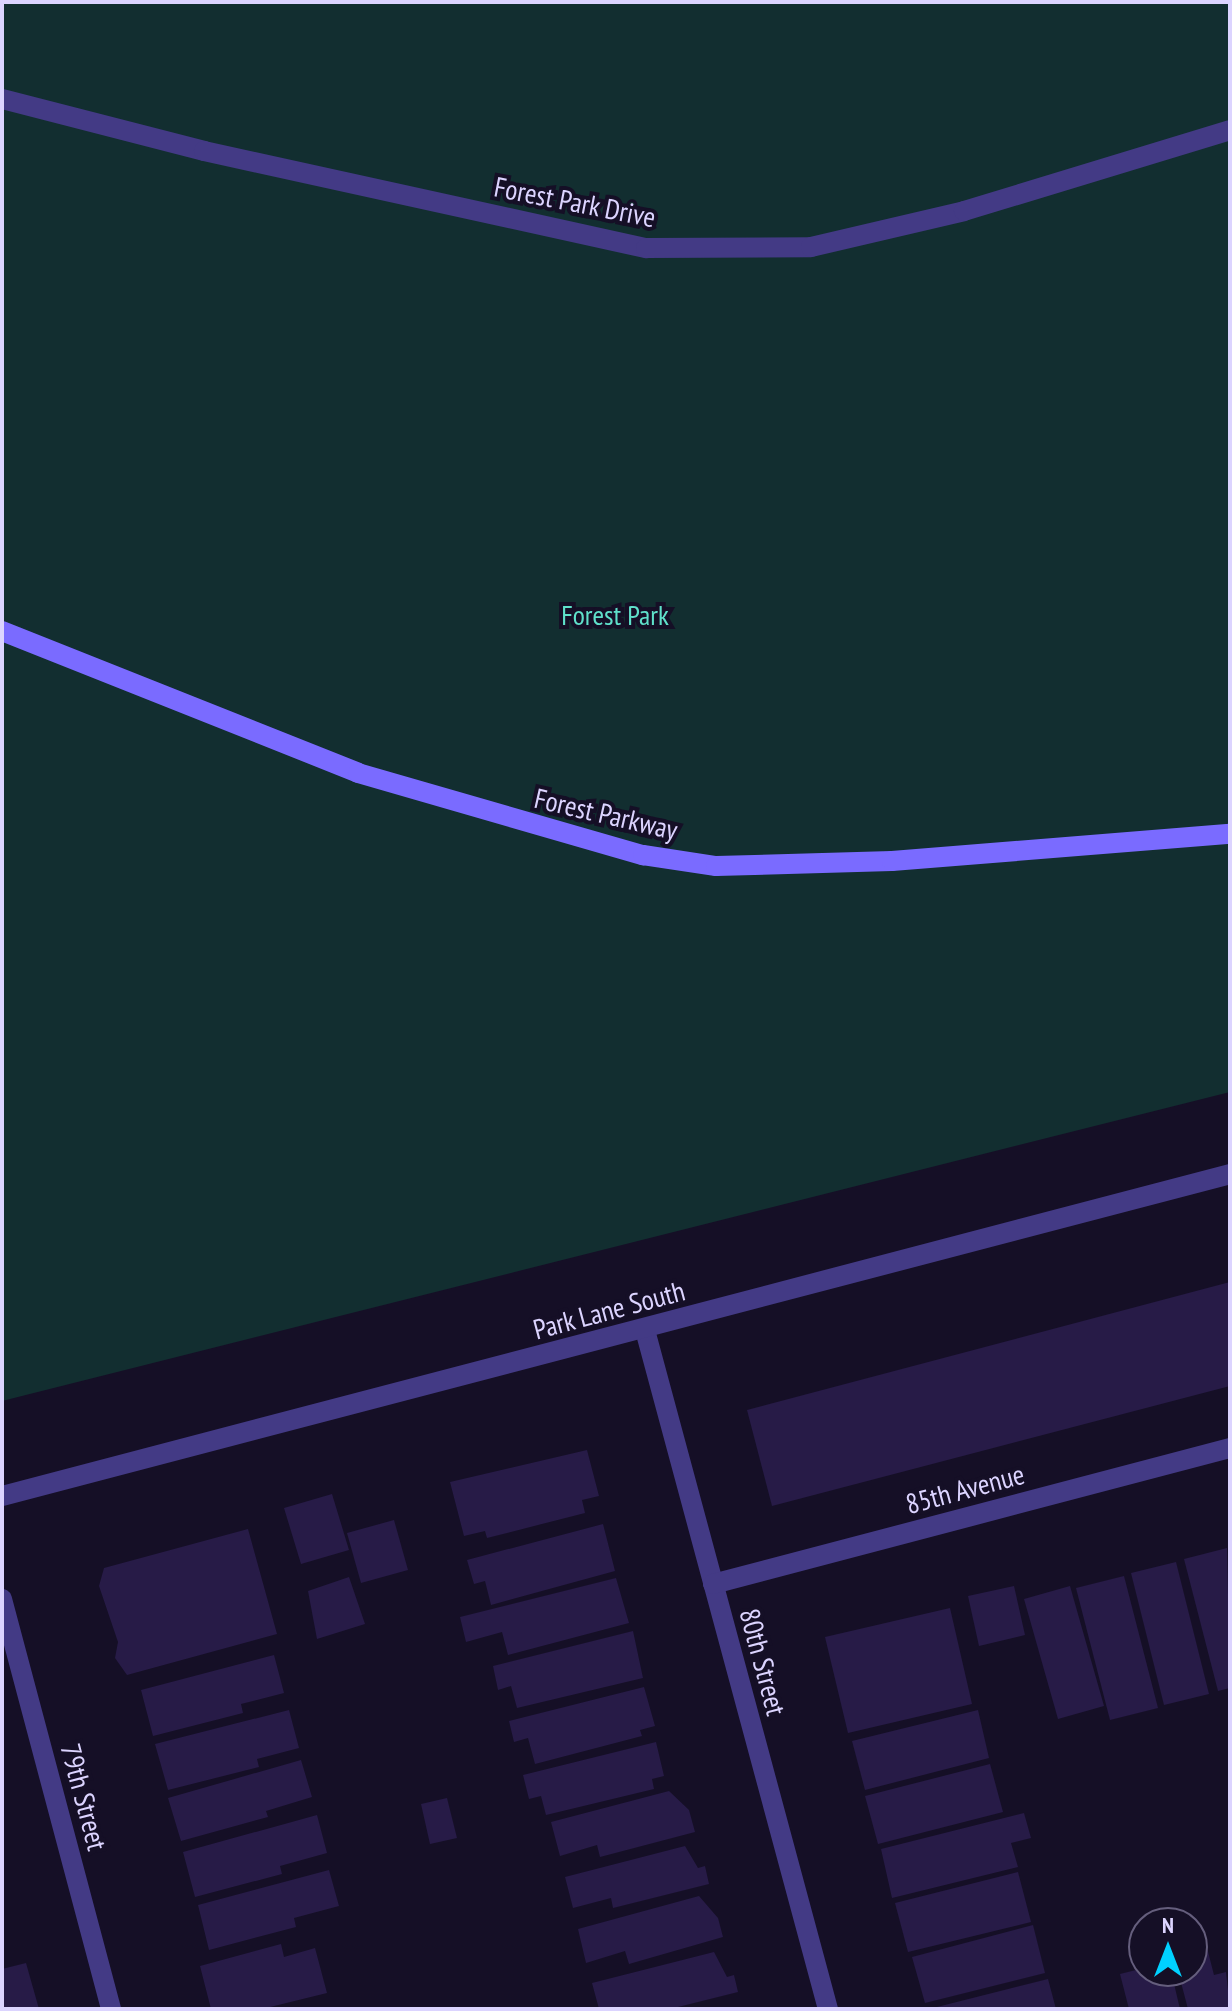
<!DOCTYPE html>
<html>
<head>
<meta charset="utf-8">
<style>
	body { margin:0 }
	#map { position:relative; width:1232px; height:2011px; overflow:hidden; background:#150f26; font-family:"PT Sans Narrow",sans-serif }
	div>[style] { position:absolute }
	.green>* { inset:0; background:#122e30 }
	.building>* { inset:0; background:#271b47 }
	.street>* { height:20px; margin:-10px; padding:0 10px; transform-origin:10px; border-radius:10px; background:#433a85 }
	.secondary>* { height:20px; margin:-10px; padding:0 10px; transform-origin:10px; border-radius:10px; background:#7a6bff }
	span { translate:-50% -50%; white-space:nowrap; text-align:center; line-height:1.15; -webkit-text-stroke:8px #150f26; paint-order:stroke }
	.street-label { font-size:28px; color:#dcd4ff }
	.park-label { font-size:28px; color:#5fe0ca }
	.frame { position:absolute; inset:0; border:4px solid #dcd4ff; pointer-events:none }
	.north { position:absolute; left:1128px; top:1907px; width:80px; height:80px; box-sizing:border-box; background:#150f26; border:2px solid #655e7d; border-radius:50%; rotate:0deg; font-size:22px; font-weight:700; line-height:32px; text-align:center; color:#dcd4ff }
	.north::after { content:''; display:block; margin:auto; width:28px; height:36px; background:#00d1ff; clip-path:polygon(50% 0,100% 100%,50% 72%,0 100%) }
</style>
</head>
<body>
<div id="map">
	<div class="green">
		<i style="clip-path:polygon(2px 2px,1230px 2px,1230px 1092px,2px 1401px)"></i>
	</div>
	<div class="building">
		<i style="clip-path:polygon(1230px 1282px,1230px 1386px,772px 1506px,747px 1410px)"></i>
		<i style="clip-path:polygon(587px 1450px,599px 1496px,582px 1500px,585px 1513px,487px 1538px,485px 1531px,464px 1536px,450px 1482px)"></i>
		<i style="clip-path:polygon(332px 1494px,349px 1550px,301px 1564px,284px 1508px)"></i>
		<i style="clip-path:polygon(394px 1520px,408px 1570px,361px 1583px,347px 1533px)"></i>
		<i style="clip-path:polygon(603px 1524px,615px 1571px,491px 1605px,485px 1581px,474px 1584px,467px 1560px)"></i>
		<i style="clip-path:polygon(248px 1529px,277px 1634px,127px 1675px,115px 1658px,118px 1642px,99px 1586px,104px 1568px)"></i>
		<i style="clip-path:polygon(1227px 1548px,1230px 1688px,1218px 1691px,1184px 1559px)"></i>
		<i style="clip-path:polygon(1176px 1562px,1209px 1694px,1164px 1705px,1131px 1573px)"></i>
		<i style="clip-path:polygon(1124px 1576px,1158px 1708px,1110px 1720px,1076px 1588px)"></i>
		<i style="clip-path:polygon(349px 1577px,365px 1624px,317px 1639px,308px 1591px)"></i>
		<i style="clip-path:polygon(616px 1578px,629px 1623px,508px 1655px,502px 1632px,466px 1642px,460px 1617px)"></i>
		<i style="clip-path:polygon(1014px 1586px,1025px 1635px,979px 1646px,968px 1596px)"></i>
		<i style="clip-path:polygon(1070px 1586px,1104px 1706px,1058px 1719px,1024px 1599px)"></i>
		<i style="clip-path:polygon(950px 1608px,972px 1704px,848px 1733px,825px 1637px)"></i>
		<i style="clip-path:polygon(633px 1631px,643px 1678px,517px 1708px,511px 1686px,498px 1690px,493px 1666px)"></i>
		<i style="clip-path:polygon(274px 1655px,284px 1693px,241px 1704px,243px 1713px,153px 1736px,141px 1690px)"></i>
		<i style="clip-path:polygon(644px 1687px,655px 1726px,640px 1730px,642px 1736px,535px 1764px,528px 1738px,514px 1742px,509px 1721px)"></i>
		<i style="clip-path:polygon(289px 1710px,299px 1748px,257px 1759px,259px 1767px,168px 1790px,155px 1744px)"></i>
		<i style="clip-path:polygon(978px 1710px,989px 1758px,865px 1790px,852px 1741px)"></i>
		<i style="clip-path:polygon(656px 1742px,664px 1776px,652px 1779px,654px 1789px,546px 1815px,541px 1796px,529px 1799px,523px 1775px)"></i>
		<i style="clip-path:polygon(301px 1760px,312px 1797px,266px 1811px,268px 1817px,181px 1841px,168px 1798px)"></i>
		<i style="clip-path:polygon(990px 1764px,1003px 1812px,878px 1844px,865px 1796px)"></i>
		<i style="clip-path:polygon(669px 1791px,689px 1810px,695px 1832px,600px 1857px,597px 1845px,560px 1856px,551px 1822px)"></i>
		<i style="clip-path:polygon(447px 1798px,457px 1838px,430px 1844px,421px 1804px)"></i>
		<i style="clip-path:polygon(1024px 1813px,1031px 1838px,1011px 1843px,1018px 1867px,892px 1898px,881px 1849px)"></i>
		<i style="clip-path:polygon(317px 1815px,327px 1853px,280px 1866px,282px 1874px,195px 1897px,183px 1852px)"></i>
		<i style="clip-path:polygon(685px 1846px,698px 1868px,705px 1866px,709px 1884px,613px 1908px,611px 1898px,573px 1908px,565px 1877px)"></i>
		<i style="clip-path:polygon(329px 1870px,339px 1906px,294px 1918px,296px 1927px,209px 1950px,198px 1905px)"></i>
		<i style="clip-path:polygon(1018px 1872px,1031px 1922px,908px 1952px,895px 1903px)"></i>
		<i style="clip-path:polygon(699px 1896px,718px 1918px,723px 1937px,629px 1964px,625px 1951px,586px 1963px,578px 1929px)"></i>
		<i style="clip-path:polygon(1033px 1925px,1045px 1973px,925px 2003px,912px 1957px)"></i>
		<i style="clip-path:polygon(1204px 1936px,1214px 1975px,1226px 1972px,1230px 2009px,1188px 2009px,1178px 1971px,1192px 1971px,1192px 1940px)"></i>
		<i style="clip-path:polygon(281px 1944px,284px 1957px,315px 1948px,327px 1993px,262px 2009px,211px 2009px,200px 1966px)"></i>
		<i style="clip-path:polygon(714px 1952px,727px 1977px,734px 1975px,738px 1992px,670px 2009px,599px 2009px,592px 1983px)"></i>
		<i style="clip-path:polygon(26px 1963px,39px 2009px,2px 2009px,2px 1969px)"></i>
		<i style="clip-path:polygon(1144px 1968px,1171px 1971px,1180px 2009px,1129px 2009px,1120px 1974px)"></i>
		<i style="clip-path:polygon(1048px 1979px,1056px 2009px,933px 2009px,933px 2008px)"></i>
	</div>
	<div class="street">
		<i style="left:2px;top:99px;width:209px;rotate:14.4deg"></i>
		<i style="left:204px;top:151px;width:453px;rotate:12.4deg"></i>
		<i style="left:646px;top:248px;width:165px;rotate:-0.3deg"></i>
		<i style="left:811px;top:247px;width:157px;rotate:-13.2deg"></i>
		<i style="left:964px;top:211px;width:278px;rotate:-16.9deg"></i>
		<i style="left:645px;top:1330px;width:703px;rotate:74.92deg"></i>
		<i style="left:2px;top:1496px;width:1270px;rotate:-14.69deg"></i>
		<i style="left:713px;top:1584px;width:535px;rotate:-14.74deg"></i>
		<i style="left:2px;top:1599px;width:424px;rotate:75.1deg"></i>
	</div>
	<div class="secondary">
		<i style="left:2px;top:631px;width:383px;rotate:21.7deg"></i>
		<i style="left:358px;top:773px;width:297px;rotate:16.1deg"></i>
		<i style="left:643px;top:855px;width:74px;rotate:8.6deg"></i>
		<i style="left:716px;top:866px;width:176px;rotate:-1.6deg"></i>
		<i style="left:892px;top:861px;width:339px;rotate:-4.6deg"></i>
	</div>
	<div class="street-label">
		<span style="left:575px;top:202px;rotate:11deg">Forest Park Drive</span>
		<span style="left:606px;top:814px;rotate:13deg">Forest Parkway</span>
		<span style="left:609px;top:1310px;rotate:-15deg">Park Lane South</span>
		<span style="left:965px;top:1489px;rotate:-15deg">85th Avenue</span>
		<span style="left:763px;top:1662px;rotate:75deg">80th Street</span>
		<span style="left:84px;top:1797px;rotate:75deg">79th Street</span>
	</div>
	<div class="park-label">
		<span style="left:615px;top:615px">Forest Park</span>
	</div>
	<div class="frame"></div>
	<div class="north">N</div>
</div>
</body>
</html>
